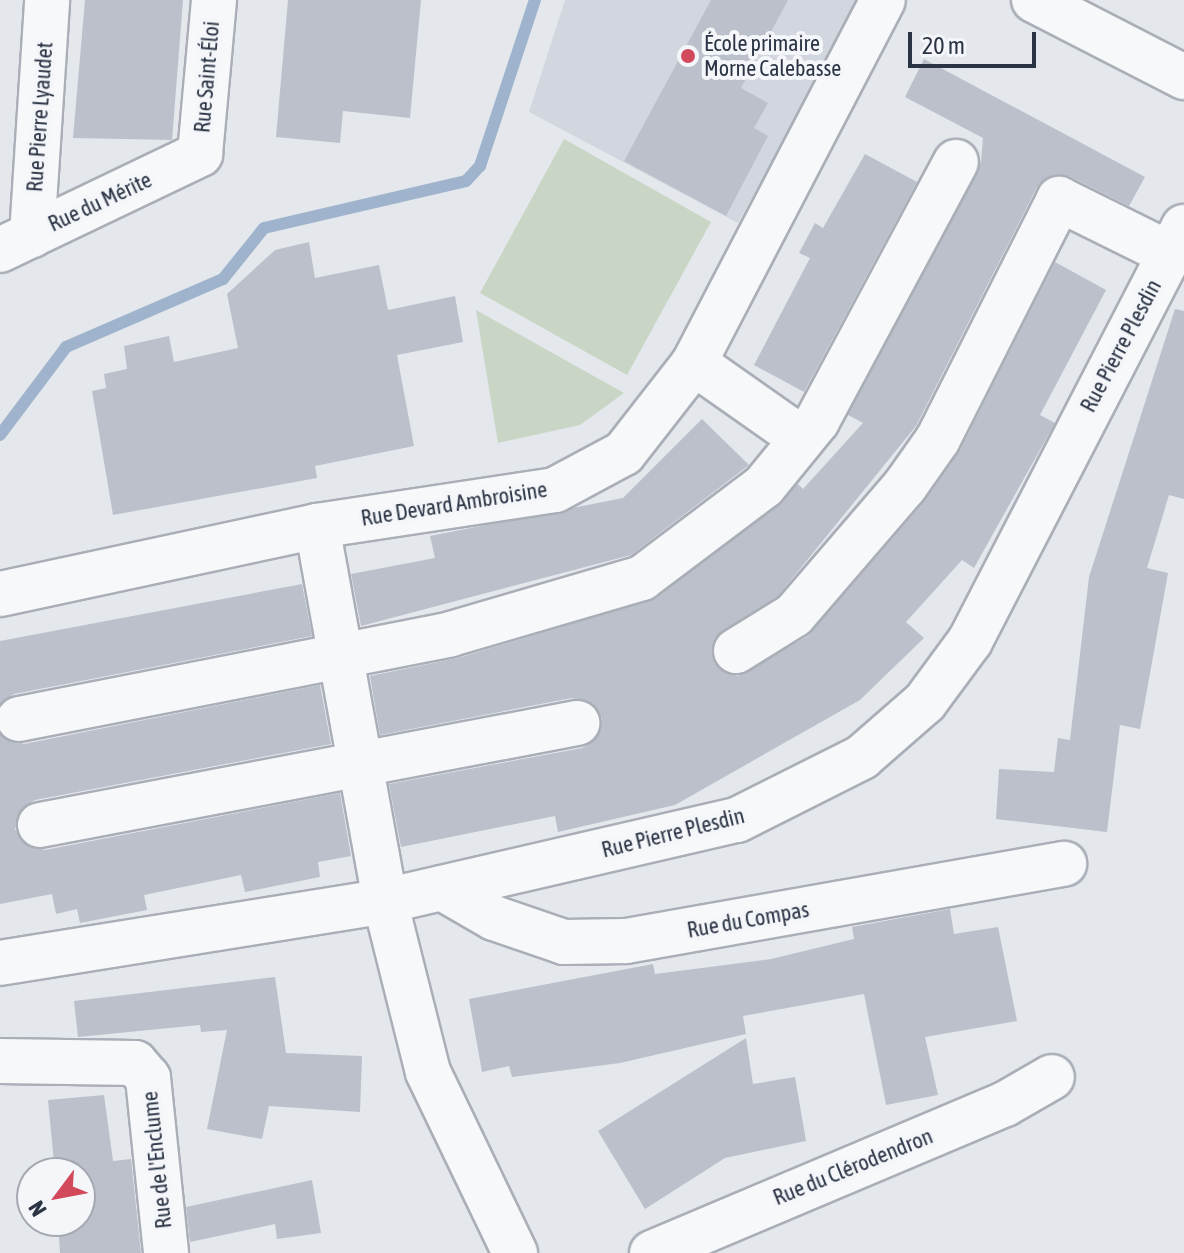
<!DOCTYPE html>
<html>
<head>
<meta charset="utf-8">
<style>
	body { margin:0 }
	#map { position:relative; width:1184px; height:1253px; overflow:hidden; background:#e4e7ec; font-family:"Asap Condensed",sans-serif }
	div>[style] { position:absolute }
	.built>* { inset:0; background:#d2d6de }
	.green>* { inset:0; background:#c9d6c5 }
	.stream>* { height:12px; margin:-6px; padding:0 6px; transform-origin:6px; border-radius:6px; background:#9fb4cc }
	.building>* { inset:0; background:#bbc0ca }
	.roads { filter:drop-shadow(2px 0 #a9aeb7) drop-shadow(-2px 0 #a9aeb7) drop-shadow(0 2px #a9aeb7) drop-shadow(0 -2px #a9aeb7) }
	.minor>* { height:44px; margin:-22px; padding:0 22px; transform-origin:22px; border-radius:22px; background:#f7f8fa }
	.dots>* { width:22px; height:22px; translate:-50% -50%; box-sizing:border-box; border:4px solid #f4f6f9; border-radius:50% }
	span { translate:-50% -50%; white-space:nowrap; text-align:center; line-height:1.15; -webkit-text-stroke:8px #f4f6f9; paint-order:stroke }
	.poi-label { font-size:22px; color:#2b3445 }
	.left { translate:0 -50%; text-align:left }
	.street-label { font-size:22px; color:#2b3445 }
	.north { position:absolute; left:16px; top:1157px; width:80px; height:80px; box-sizing:border-box; background:#f4f6f9; border:2px solid #a4a8b1; border-radius:50%; rotate:238deg; font-size:22px; font-weight:700; line-height:32px; text-align:center; color:#2b3445 }
	.north::after { content:''; display:block; margin:auto; width:28px; height:36px; background:#d1495b; clip-path:polygon(50% 0,100% 100%,50% 72%,0 100%) }
	.scale { position:absolute; left:908px; top:32px; width:128px; height:36px; box-sizing:border-box; border:4px solid #2b3445; border-top:0; padding-left:10px; font-size:24px; line-height:28px; white-space:nowrap; color:#2b3445; -webkit-text-stroke:6px #f4f6f9; paint-order:stroke }
</style>
</head>
<body>
<div id="map">
	<div class="built">
		<i style="clip-path:polygon(565px 0,860px 0,738px 223px,529px 112px)"></i>
	</div>
	<div class="green">
		<i style="clip-path:polygon(564px 139px,711px 222px,627px 375px,480px 293px)"></i>
		<i style="clip-path:polygon(476px 310px,624px 393px,580px 425px,498px 443px)"></i>
	</div>
	<div class="stream">
		<i style="left:0;top:435px;width:110px;rotate:-53.1deg"></i>
		<i style="left:66px;top:347px;width:171px;rotate:-23.4deg"></i>
		<i style="left:223px;top:279px;width:65px;rotate:-51.2deg"></i>
		<i style="left:264px;top:228px;width:207px;rotate:-13.1deg"></i>
		<i style="left:466px;top:181px;width:21px;rotate:-47deg"></i>
		<i style="left:480px;top:166px;width:175px;rotate:-71.7deg"></i>
	</div>
	<div class="building">
		<i style="clip-path:polygon(85px 0,183px 0,172px 140px,73px 138px)"></i>
		<i style="clip-path:polygon(288px 0,421px 0,410px 118px,343px 111px,340px 143px,276px 137px)"></i>
		<i style="clip-path:polygon(711px 0,788px 0,741px 88px,768px 103px,754px 128px,768px 136px,726px 216px,624px 161px)"></i>
		<i style="clip-path:polygon(924px 59px,1145px 177px,1129px 206px,1069px 176px,1046px 178px,1037px 187px,916px 426px,778px 596px,714px 639px,714px 663px,738px 676px,808px 636px,924px 502px,960px 450px,1055px 262px,1106px 290px,1040px 415px,1055px 423px,974px 568px,962px 560px,906px 622px,924px 638px,860px 700px,675px 805px,558px 832px,555px 816px,401px 847px,389px 784px,582px 748px,594px 741px,602px 719px,595px 706px,572px 698px,380px 735px,370px 676px,458px 658px,657px 598px,798px 484px,803px 489px,863px 423px,848px 415px,981px 162px,983px 138px,905px 97px)"></i>
		<i style="clip-path:polygon(865px 154px,917px 182px,804px 392px,754px 365px,810px 258px,799px 253px,815px 223px,823px 228px)"></i>
		<i style="clip-path:polygon(309px 242px,315px 278px,379px 265px,388px 310px,455px 296px,463px 342px,397px 355px,414px 446px,315px 466px,317px 478px,113px 515px,92px 391px,106px 388px,104px 374px,127px 369px,124px 346px,169px 336px,174px 362px,238px 348px,227px 294px,275px 250px)"></i>
		<i style="clip-path:polygon(1175px 309px,1184px 311px,1184px 499px,1169px 495px,1147px 568px,1168px 573px,1140px 729px,1120px 725px,1107px 832px,996px 819px,999px 769px,1054px 772px,1058px 738px,1070px 740px,1089px 577px)"></i>
		<i style="clip-path:polygon(702px 419px,749px 465px,631px 555px,361px 626px,351px 574px,435px 558px,430px 536px,623px 498px)"></i>
		<i style="clip-path:polygon(302px 584px,312px 636px,14px 694px,0 704px,0 641px)"></i>
		<i style="clip-path:polygon(320px 685px,331px 744px,35px 800px,23px 807px,15px 829px,22px 842px,45px 850px,340px 793px,351px 856px,318px 862px,320px 877px,245px 892px,241px 875px,144px 895px,147px 910px,80px 923px,77px 909px,56px 914px,52px 894px,0 904px,0 735px,24px 744px)"></i>
		<i style="clip-path:polygon(950px 909px,954px 934px,998px 927px,1017px 1021px,925px 1037px,938px 1095px,886px 1105px,864px 994px,743px 1016px,746px 1034px,620px 1063px,512px 1077px,509px 1066px,482px 1072px,469px 999px,653px 964px,655px 974px,771px 959px,854px 939px,852px 927px)"></i>
		<i style="clip-path:polygon(275px 977px,286px 1053px,362px 1056px,360px 1112px,269px 1106px,262px 1139px,207px 1129px,227px 1030px,201px 1032px,200px 1025px,78px 1037px,74px 1001px)"></i>
		<i style="clip-path:polygon(746px 1038px,753px 1084px,795px 1077px,806px 1141px,725px 1158px,645px 1209px,598px 1131px)"></i>
		<i style="clip-path:polygon(104px 1095px,113px 1161px,131px 1159px,141px 1253px,60px 1253px,58px 1221px,80px 1221px,80px 1173px,55px 1173px,48px 1100px)"></i>
		<i style="clip-path:polygon(312px 1180px,321px 1233px,277px 1239px,275px 1224px,190px 1242px,186px 1207px)"></i>
	</div>
	<div class="roads">
		<div class="minor">
			<i style="left:1034px;top:0;width:169px;rotate:27.2deg"></i>
			<i style="left:32px;top:235px;width:235px;rotate:-86.3deg"></i>
			<i style="left:0;top:250px;width:222px;rotate:-25.6deg"></i>
			<i style="left:200px;top:154px;width:155px;rotate:-84.8deg"></i>
			<i style="left:694px;top:363px;width:132px;rotate:35.1deg"></i>
			<i style="left:317px;top:526px;width:381px;rotate:79.7deg"></i>
			<i style="left:385px;top:901px;width:176px;rotate:75.9deg"></i>
			<i style="left:428px;top:1072px;width:201px;rotate:64.3deg"></i>
			<i style="left:0;top:594px;width:324px;rotate:-12.1deg"></i>
			<i style="left:317px;top:526px;width:241px;rotate:-8.6deg"></i>
			<i style="left:555px;top:490px;width:78px;rotate:-28.2deg"></i>
			<i style="left:624px;top:453px;width:114px;rotate:-52.1deg"></i>
			<i style="left:694px;top:363px;width:409px;rotate:-62.5deg"></i>
			<i style="left:736px;top:651px;width:68px;rotate:-31.8deg"></i>
			<i style="left:794px;top:615px;width:170px;rotate:-49.3deg"></i>
			<i style="left:905px;top:486px;width:57px;rotate:-54.9deg"></i>
			<i style="left:938px;top:439px;width:269px;rotate:-63.2deg"></i>
			<i style="left:1059px;top:199px;width:124px;rotate:26.4deg"></i>
			<i style="left:19px;top:719px;width:440px;rotate:-11.1deg"></i>
			<i style="left:451px;top:634px;width:199px;rotate:-16.3deg"></i>
			<i style="left:642px;top:578px;width:153px;rotate:-37deg"></i>
			<i style="left:764px;top:486px;width:84px;rotate:-50.8deg"></i>
			<i style="left:817px;top:421px;width:294px;rotate:-61.8deg"></i>
			<i style="left:40px;top:825px;width:547px;rotate:-10.75deg"></i>
			<i style="left:442px;top:888px;width:60px;rotate:30deg"></i>
			<i style="left:494px;top:918px;width:74px;rotate:18.9deg"></i>
			<i style="left:564px;top:942px;width:62px;rotate:-0.9deg"></i>
			<i style="left:626px;top:941px;width:445px;rotate:-10deg"></i>
			<i style="left:0;top:963px;width:390px;rotate:-9.1deg"></i>
			<i style="left:385px;top:901px;width:361px;rotate:-13deg"></i>
			<i style="left:737px;top:820px;width:140px;rotate:-26.7deg"></i>
			<i style="left:862px;top:757px;width:84px;rotate:-41.1deg"></i>
			<i style="left:925px;top:702px;width:76px;rotate:-53.6deg"></i>
			<i style="left:970px;top:641px;width:466px;rotate:-62.7deg"></i>
			<i style="left:0;top:1061px;width:135px;rotate:0.8deg"></i>
			<i style="left:135px;top:1063px;width:20px;rotate:49deg"></i>
			<i style="left:148px;top:1078px;width:176px;rotate:84.1deg"></i>
			<i style="left:652px;top:1253px;width:383px;rotate:-22.9deg"></i>
			<i style="left:1005px;top:1104px;width:54px;rotate:-29.9deg"></i>
		</div>
	</div>
	<div class="dots">
		<i style="left:688px;top:56px;background:#d1495b"></i>
	</div>
	<div class="poi-label">
		<span class="left" style="left:704px;top:56px">École primaire<br>Morne Calebasse</span>
	</div>
	<div class="street-label">
		<span style="left:207px;top:77px;rotate:-85deg">Rue Saint-Éloi</span>
		<span style="left:40px;top:117px;rotate:-86deg">Rue Pierre Lyaudet</span>
		<span style="left:100px;top:202px;rotate:-25deg">Rue du Mérite</span>
		<span style="left:1121px;top:346px;rotate:-62deg">Rue Pierre Plesdin</span>
		<span style="left:454px;top:504px;rotate:-9deg">Rue Devard Ambroisine</span>
		<span style="left:673px;top:833px;rotate:-14deg">Rue Pierre Plesdin</span>
		<span style="left:748px;top:920px;rotate:-10deg">Rue du Compas</span>
		<span style="left:157px;top:1160px;rotate:-96deg">Rue de l'Enclume</span>
		<span style="left:853px;top:1167px;rotate:-22deg">Rue du Clérodendron</span>
	</div>
	<div class="north">N</div>
	<div class="scale">20 m</div>
</div>
</body>
</html>
